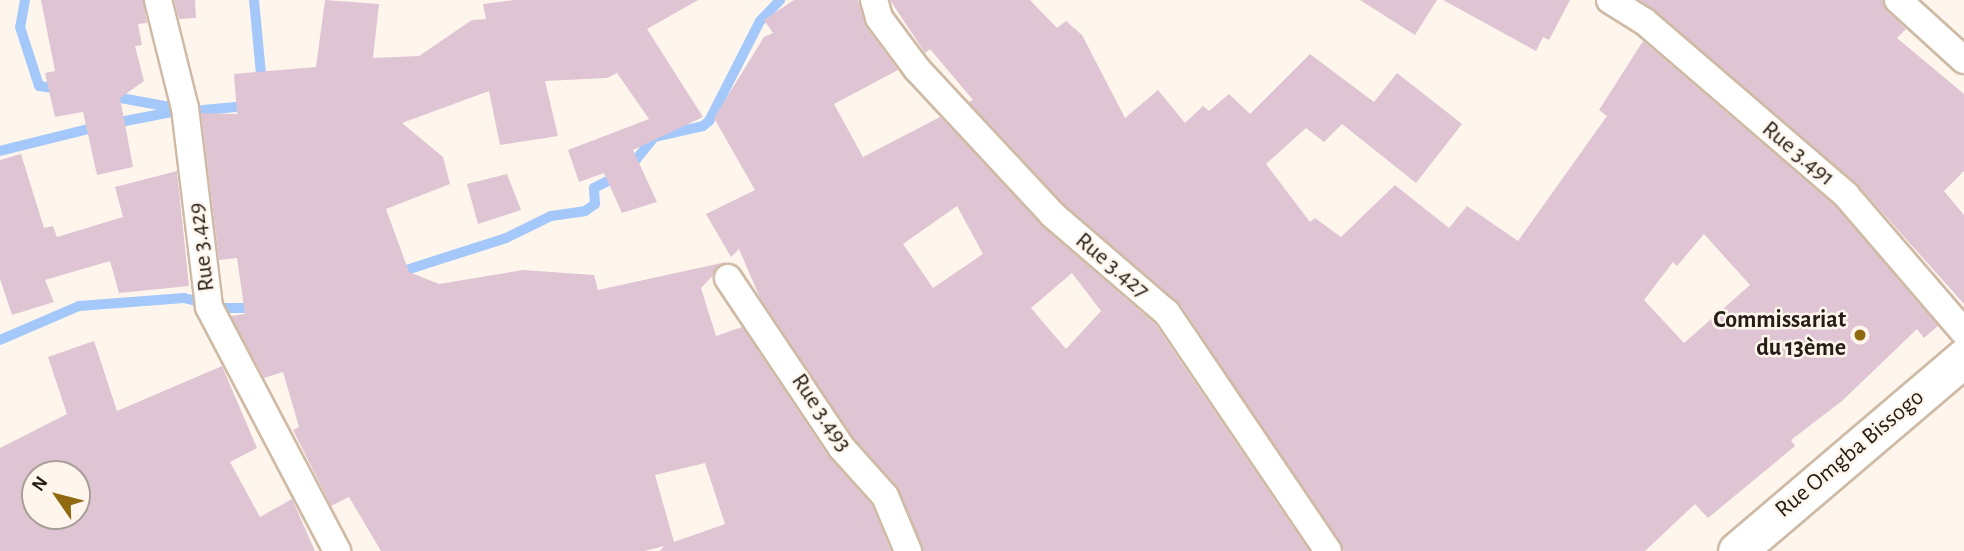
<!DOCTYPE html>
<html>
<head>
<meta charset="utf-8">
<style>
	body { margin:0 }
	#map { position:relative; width:1964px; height:551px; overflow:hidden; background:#fef6ed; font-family:"Alegreya Sans",sans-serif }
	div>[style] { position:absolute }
	.stream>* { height:10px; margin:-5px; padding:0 5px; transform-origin:5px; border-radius:5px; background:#a4c8fa }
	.building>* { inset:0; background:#dfc4d3 }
	.roads { filter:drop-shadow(2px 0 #cfbaa6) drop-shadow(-2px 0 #cfbaa6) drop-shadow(0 2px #cfbaa6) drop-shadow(0 -2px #cfbaa6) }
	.street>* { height:26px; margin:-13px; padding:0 13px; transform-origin:13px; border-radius:13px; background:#fff }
	.secondary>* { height:37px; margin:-18.5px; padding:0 18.5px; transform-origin:18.5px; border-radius:18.5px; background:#fff }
	.dots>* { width:19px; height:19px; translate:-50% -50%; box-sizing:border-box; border:4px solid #fef6ed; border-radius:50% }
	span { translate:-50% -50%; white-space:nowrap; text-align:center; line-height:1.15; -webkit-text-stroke:5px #fef6ed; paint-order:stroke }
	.street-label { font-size:24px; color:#251d16 }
	.poi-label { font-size:24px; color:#251d16; font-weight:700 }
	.right { translate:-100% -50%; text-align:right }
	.north { position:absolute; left:21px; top:460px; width:70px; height:70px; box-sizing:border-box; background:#fef6ed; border:2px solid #a79f97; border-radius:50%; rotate:305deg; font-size:19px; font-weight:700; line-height:28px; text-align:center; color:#251d16 }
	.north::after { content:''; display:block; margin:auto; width:24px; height:32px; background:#906910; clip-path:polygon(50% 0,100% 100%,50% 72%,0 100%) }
</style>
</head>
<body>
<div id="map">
	<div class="stream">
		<i style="left:25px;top:0;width:27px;rotate:100deg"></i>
		<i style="left:20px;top:27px;width:62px;rotate:72.1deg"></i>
		<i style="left:39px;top:86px;width:22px;rotate:8deg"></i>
		<i style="left:254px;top:0;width:84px;rotate:84.6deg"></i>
		<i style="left:110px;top:96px;width:83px;rotate:10.4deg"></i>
		<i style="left:192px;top:111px;width:55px;rotate:-5.2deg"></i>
		<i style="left:115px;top:123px;width:68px;rotate:-11deg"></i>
		<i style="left:0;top:151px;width:103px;rotate:-14deg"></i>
		<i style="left:630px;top:167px;width:38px;rotate:-51deg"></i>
		<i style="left:654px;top:137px;width:50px;rotate:-12.7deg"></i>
		<i style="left:703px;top:126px;width:8px;rotate:-40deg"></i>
		<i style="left:709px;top:121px;width:112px;rotate:-63deg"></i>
		<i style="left:760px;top:21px;width:29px;rotate:-46deg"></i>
		<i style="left:397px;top:273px;width:114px;rotate:-17.8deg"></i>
		<i style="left:506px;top:238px;width:50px;rotate:-26.1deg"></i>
		<i style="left:551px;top:216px;width:34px;rotate:-8deg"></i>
		<i style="left:585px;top:211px;width:12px;rotate:-35deg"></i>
		<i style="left:595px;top:204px;width:16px;rotate:-94deg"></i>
		<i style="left:594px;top:188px;width:27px;rotate:-27deg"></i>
		<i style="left:0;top:340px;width:86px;rotate:-23.3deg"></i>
		<i style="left:79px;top:306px;width:105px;rotate:-4.4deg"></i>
		<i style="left:184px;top:298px;width:41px;rotate:14deg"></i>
		<i style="left:224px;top:308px;width:34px"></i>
	</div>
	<div class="building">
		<i style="clip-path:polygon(41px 0,143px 0,147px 23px,138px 24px,142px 45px,135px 46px,144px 81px,120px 98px,133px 167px,97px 175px,83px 112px,55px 117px,45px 73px,55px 71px)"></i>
		<i style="clip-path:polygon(174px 0,195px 0,196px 18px,179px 19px)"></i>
		<i style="clip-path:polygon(evenodd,325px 0,379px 4px,373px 58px,419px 56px,472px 20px,486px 19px,483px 4px,514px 0,698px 0,647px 29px,703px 117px,633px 150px,657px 202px,622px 213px,604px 173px,579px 182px,568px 150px,649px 119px,617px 73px,607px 78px,545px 81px,558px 136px,500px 145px,489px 91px,402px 123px,443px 157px,450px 184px,386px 209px,409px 272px,439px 284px,523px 270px,594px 275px,598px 290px,726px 262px,701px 288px,716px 336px,742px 327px,828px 456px,872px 505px,891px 551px,660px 551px,664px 546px,645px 551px,381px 551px,349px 497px,331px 506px,293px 430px,299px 427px,283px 372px,264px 378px,231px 316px,245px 314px,237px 258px,219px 260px,201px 113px,237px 114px,234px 74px,316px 67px,325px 0,705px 463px,725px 524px,674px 542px,655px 475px,705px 463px)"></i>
		<i style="clip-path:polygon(evenodd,794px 0,858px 0,866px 27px,898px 70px,834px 104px,863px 157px,940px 117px,1043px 227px,1155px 324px,1309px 551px,923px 551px,897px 486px,853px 437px,760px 298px,739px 249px,731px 257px,706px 214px,755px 190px,714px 118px,764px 37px,773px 33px,764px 20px,794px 0,957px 206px,983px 254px,933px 288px,903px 244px,957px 206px,794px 0,1072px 273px,1101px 311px,1066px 349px,1031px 308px,1072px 273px)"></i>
		<i style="clip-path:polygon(evenodd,890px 0,1030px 0,1057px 28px,1066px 21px,1082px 35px,1125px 118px,1158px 90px,1185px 123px,1203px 106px,1209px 111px,1229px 94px,1250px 114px,1310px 54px,1374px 102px,1397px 73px,1462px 124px,1416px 183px,1342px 124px,1324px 142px,1306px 128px,1266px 164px,1310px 222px,1315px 218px,1341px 237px,1395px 185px,1449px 228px,1467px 206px,1518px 241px,1607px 116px,1599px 110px,1643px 41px,1835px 206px,1938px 326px,1924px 338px,1917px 329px,1842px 401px,1791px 440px,1795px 446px,1708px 518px,1695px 504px,1645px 551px,1344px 551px,1180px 304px,1064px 204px,969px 102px,973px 100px,930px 49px,925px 53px,890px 0,1704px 234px,1750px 285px,1684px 343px,1644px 300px,1673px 262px,1677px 266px,1704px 234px)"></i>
		<i style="clip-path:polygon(1360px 0,1437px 0,1415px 35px)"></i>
		<i style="clip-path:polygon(1443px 0,1570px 0,1549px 40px,1543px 37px,1536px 51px)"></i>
		<i style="clip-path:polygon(1640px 0,1883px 0,1887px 11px,1906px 29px,1897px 38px,1964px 94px,1964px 171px,1944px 191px,1964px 215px,1964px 304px,1856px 183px)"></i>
		<i style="clip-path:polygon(21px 154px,44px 228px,53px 226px,57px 237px,123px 217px,115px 187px,177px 171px,189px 286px,119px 293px,110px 261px,45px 280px,54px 302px,12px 315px,0 279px,0 160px)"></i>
		<i style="clip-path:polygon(507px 174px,521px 210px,478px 224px,467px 184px)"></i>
		<i style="clip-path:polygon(evenodd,94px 341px,117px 411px,222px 366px,257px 448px,230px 462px,260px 517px,292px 499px,315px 551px,0 551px,0 448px,67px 414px,48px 357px,94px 341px,35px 474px,77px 474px,77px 516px,35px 516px,35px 474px)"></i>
	</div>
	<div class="roads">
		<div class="street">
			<i style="left:158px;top:0;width:111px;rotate:76deg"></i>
			<i style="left:185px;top:108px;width:200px;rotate:83.1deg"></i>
			<i style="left:209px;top:307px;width:276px;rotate:62.3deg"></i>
			<i style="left:874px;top:0;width:19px;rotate:74deg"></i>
			<i style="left:879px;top:18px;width:64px;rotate:53.3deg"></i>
			<i style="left:917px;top:69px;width:200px;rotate:47deg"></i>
			<i style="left:1053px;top:215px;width:150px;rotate:40.7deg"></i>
			<i style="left:1167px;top:313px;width:287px;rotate:55.9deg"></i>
			<i style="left:1610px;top:0;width:40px;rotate:32deg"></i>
			<i style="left:1644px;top:21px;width:267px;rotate:40.7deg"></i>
			<i style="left:1846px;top:195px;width:181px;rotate:49.3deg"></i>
			<i style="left:1898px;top:0;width:89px;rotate:42.3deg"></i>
			<i style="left:728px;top:278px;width:203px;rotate:56.2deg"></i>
			<i style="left:841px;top:447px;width:66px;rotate:48.1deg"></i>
			<i style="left:885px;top:496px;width:60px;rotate:67.3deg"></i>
		</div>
		<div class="secondary">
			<i style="left:1737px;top:551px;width:298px;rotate:-40.4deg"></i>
		</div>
	</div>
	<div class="dots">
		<i style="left:1860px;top:335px;background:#906910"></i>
	</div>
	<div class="street-label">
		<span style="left:1798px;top:154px;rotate:40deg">Rue 3.491</span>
		<span style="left:202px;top:247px;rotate:-97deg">Rue 3.429</span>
		<span style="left:1112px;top:266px;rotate:40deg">Rue 3.427</span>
		<span style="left:821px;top:413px;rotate:56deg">Rue 3.493</span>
		<span style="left:1850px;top:454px;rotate:-40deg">Rue Omgba Bissogo</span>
	</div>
	<div class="poi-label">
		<span class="right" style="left:1846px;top:335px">Commissariat<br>du 13ème</span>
	</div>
	<div class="north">N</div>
</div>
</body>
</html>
